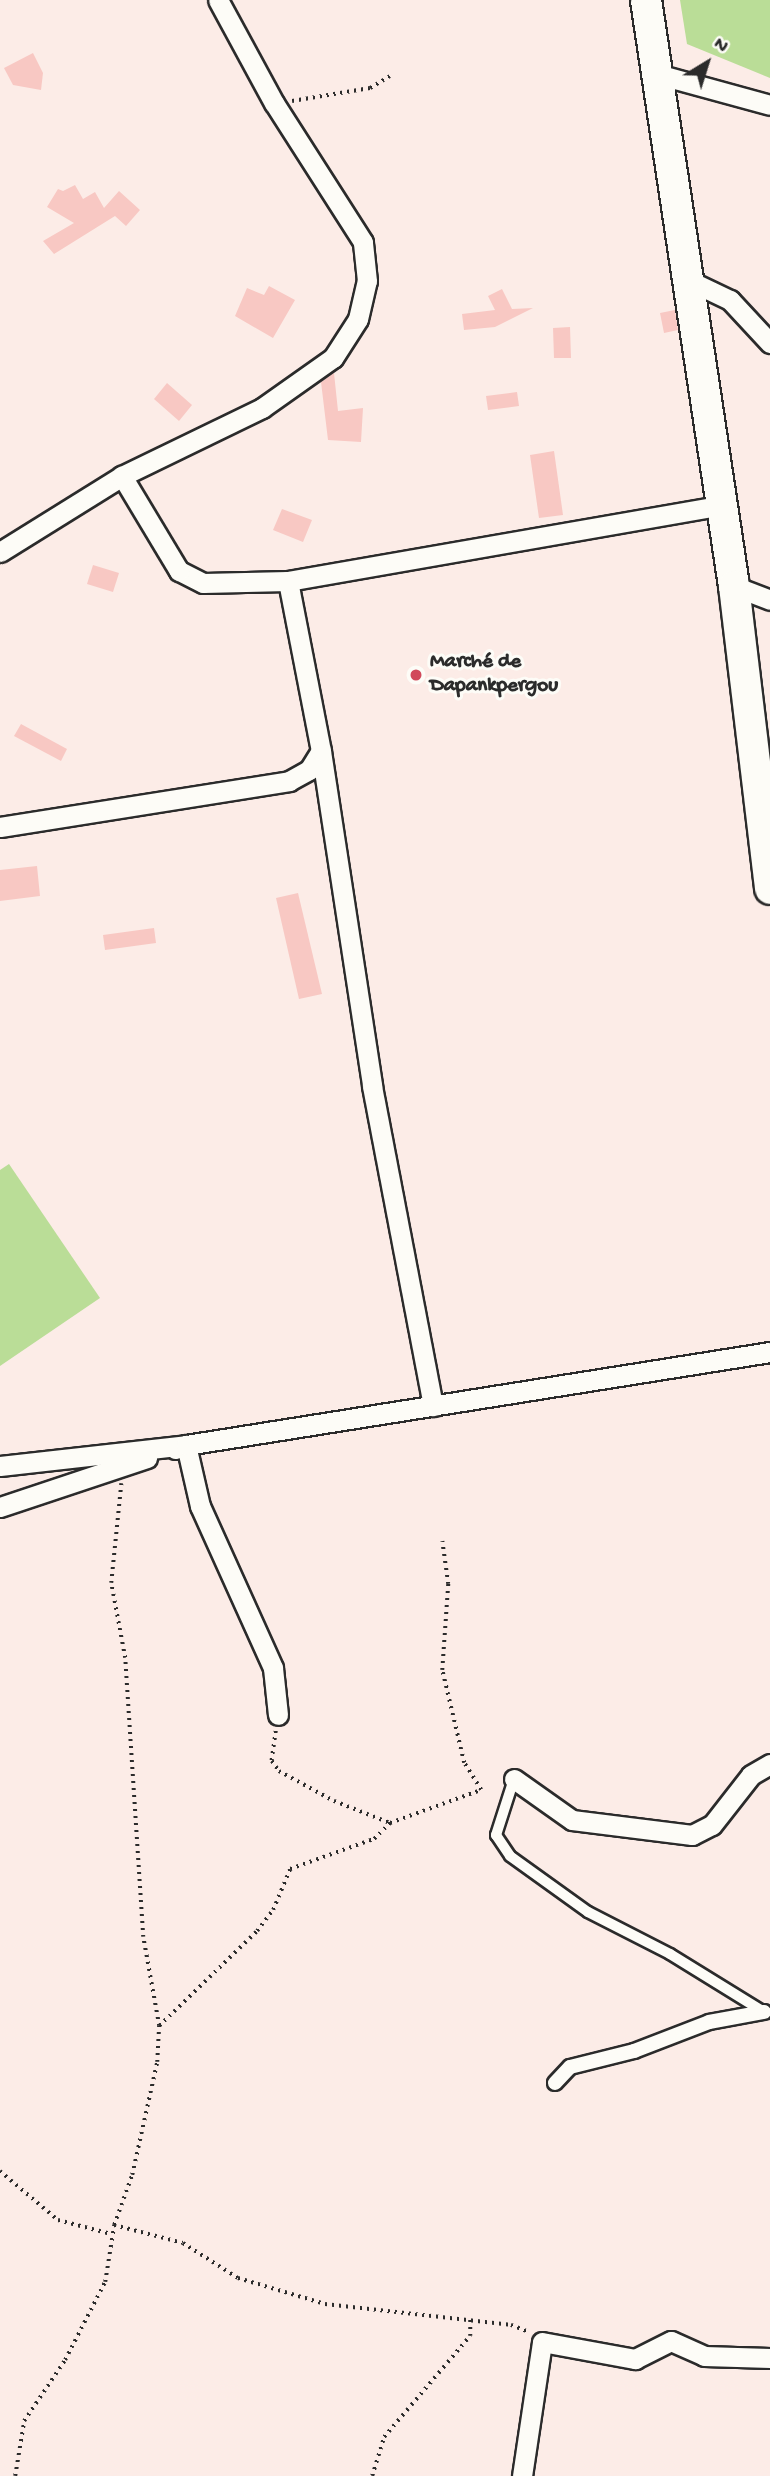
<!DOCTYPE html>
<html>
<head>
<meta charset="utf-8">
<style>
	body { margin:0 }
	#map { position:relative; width:770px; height:2476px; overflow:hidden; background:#fcece7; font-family:"Gochi Hand",sans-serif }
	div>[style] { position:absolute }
	.green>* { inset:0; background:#badd97 }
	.building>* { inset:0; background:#f8c8c3 }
	.path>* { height:3.5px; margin-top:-1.75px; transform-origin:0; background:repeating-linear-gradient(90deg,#2b2b2b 0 2px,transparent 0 7px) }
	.roads { filter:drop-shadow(2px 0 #2b2b2b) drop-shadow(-2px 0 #2b2b2b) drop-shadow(0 2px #2b2b2b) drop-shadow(0 -2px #2b2b2b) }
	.service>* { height:10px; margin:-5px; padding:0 5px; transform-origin:5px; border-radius:5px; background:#fdfcf7 }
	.pedestrian>* { height:14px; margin:-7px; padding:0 7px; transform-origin:7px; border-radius:7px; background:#fdfcf7 }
	.minor>* { height:19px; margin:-9.5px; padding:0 9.5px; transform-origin:9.5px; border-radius:9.5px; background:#fdfcf7 }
	.primary>* { height:30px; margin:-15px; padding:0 15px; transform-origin:15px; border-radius:15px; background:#fdfcf7 }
	.dots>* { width:19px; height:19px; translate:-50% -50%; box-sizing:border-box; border:4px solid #fdfcf7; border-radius:50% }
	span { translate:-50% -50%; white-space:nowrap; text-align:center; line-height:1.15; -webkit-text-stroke:6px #fdfcf7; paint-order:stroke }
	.poi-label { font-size:21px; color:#2b2b2b; font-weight:700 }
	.left { translate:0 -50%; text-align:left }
	.north { position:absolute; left:672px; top:28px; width:70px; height:70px; -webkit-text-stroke:5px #fdfcf7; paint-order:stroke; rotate:38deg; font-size:19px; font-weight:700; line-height:28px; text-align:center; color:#2b2b2b }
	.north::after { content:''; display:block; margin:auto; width:24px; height:32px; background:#2b2b2b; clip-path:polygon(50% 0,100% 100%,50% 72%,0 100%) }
</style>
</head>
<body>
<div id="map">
	<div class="green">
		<i style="clip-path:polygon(680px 0,770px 0,770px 78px,687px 44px)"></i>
		<i style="clip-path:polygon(9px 1164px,100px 1298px,0 1366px,0 1170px)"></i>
	</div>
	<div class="building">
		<i style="clip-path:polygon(33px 53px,43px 73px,41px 90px,13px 85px,4px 68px)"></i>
		<i style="clip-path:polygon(75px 185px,83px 199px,95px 192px,104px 208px,119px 191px,140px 210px,126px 226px,115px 216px,54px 254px,43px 241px,74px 223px,47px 207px,58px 189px,63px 191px)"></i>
		<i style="clip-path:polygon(269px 286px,295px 300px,273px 338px,235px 316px,247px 288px,264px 295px)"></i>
		<i style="clip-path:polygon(502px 289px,512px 309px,533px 308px,495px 327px,464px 330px,462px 314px,495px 310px,488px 296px)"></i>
		<i style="clip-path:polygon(675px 310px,678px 330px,664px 333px,660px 313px)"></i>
		<i style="clip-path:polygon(570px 327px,571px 358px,554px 358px,553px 328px)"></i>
		<i style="clip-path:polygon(334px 373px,338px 411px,363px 408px,361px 442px,328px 440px,321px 382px)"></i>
		<i style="clip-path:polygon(167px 383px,192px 405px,179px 421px,154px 399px)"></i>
		<i style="clip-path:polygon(517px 392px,519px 406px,488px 410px,486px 396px)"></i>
		<i style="clip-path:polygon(554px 451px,563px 515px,539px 518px,530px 455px)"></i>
		<i style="clip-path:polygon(282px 509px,312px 520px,303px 542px,273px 530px)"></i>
		<i style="clip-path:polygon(93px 565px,119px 573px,113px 592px,87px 584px)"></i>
		<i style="clip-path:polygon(21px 724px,67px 749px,61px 761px,14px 736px)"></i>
		<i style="clip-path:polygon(37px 866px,40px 896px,0 901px,0 870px)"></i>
		<i style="clip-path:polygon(298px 893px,322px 994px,299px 999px,276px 898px)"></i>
		<i style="clip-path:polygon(154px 928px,156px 943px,105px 950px,103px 935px)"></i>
	</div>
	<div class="path">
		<i style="left:292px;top:101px;width:79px;rotate:-9.5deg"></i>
		<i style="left:370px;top:88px;width:23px;rotate:-31deg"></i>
		<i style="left:276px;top:1731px;width:30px;rotate:98deg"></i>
		<i style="left:272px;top:1761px;width:12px;rotate:55deg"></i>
		<i style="left:279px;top:1771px;width:63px;rotate:28.6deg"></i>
		<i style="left:334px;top:1801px;width:60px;rotate:21.4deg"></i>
		<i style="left:159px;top:2026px;width:136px;rotate:-44.1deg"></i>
		<i style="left:257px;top:1931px;width:26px;rotate:-53deg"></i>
		<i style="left:273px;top:1910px;width:44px;rotate:-67.5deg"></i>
		<i style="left:290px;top:1869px;width:89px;rotate:-19.7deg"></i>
		<i style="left:374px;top:1839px;width:23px;rotate:-45deg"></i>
		<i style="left:390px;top:1823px;width:97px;rotate:-19.9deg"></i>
		<i style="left:481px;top:1790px;width:32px;rotate:-122deg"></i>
		<i style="left:464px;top:1763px;width:96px;rotate:-103.3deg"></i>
		<i style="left:442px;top:1670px;width:86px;rotate:-86deg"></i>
		<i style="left:448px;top:1584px;width:43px;rotate:-97.9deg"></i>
		<i style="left:0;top:2171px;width:76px;rotate:40.2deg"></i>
		<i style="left:58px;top:2220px;width:55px;rotate:14.8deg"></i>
		<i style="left:114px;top:2225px;width:71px;rotate:14.6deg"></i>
		<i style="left:183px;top:2243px;width:65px;rotate:32.5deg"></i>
		<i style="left:238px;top:2278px;width:91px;rotate:16.6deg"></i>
		<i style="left:325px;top:2304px;width:187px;rotate:6.4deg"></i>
		<i style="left:511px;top:2325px;width:19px;rotate:21deg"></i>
		<i style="left:15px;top:2476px;width:56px;rotate:-80.7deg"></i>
		<i style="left:24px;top:2421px;width:73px;rotate:-56.1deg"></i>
		<i style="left:65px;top:2360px;width:88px;rotate:-62.9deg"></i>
		<i style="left:105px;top:2282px;width:58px;rotate:-81deg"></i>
		<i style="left:114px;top:2225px;width:53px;rotate:-70.2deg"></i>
		<i style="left:132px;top:2175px;width:116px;rotate:-77.5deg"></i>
		<i style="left:157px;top:2062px;width:36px;rotate:-87deg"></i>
		<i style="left:159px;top:2026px;width:90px;rotate:-100.2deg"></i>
		<i style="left:143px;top:1937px;width:280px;rotate:-93.7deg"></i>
		<i style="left:125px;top:1658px;width:76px;rotate:-100.6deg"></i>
		<i style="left:111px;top:1583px;width:100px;rotate:-84.2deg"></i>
		<i style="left:372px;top:2476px;width:41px;rotate:-72.9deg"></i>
		<i style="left:384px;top:2437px;width:133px;rotate:-49.6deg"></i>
		<i style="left:470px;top:2336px;width:16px;rotate:-90deg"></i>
	</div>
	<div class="roads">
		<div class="service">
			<i style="left:514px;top:1779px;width:59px;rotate:107.8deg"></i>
			<i style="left:496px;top:1835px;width:25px;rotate:56deg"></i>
			<i style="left:510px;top:1856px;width:96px;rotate:35.7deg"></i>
			<i style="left:588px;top:1912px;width:92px;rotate:27.1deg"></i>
			<i style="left:670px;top:1954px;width:110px;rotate:31.7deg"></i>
		</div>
		<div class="pedestrian">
			<i style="left:555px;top:2083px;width:22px;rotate:-47deg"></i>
			<i style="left:570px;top:2067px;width:66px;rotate:-14deg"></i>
			<i style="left:634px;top:2051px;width:80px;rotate:-21.1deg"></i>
			<i style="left:709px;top:2022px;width:56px;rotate:-10.3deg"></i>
		</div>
		<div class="minor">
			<i style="left:657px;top:74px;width:117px;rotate:15.3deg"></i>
			<i style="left:688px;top:280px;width:47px;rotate:25.5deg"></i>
			<i style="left:730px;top:300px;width:59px;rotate:47.1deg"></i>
			<i style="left:0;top:552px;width:144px;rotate:-31.9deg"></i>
			<i style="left:122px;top:476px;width:156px;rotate:-25.9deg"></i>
			<i style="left:262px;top:408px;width:87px;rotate:-35.2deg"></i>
			<i style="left:333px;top:358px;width:46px;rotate:-57.3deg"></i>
			<i style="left:358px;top:319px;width:39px;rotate:-77deg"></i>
			<i style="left:367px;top:281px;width:39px;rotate:-96deg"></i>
			<i style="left:363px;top:242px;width:165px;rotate:-122.6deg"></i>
			<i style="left:274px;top:103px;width:117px;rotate:-118.5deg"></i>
			<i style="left:288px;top:581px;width:437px;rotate:-9.9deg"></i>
			<i style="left:734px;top:586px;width:39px;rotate:21deg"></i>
			<i style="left:321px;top:751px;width:339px;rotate:81.3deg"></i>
			<i style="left:372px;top:1086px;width:326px;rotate:79.2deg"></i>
			<i style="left:0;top:827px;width:293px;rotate:-9deg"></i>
			<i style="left:289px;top:781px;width:23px;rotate:-29deg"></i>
			<i style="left:309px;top:770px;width:22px;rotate:-58deg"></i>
			<i style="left:321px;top:751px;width:173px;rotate:-101deg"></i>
			<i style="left:288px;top:581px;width:85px;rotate:178.7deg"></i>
			<i style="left:203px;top:583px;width:27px;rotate:-153deg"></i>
			<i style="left:179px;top:571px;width:111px;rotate:-121deg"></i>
			<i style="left:175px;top:1449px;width:12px;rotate:-20deg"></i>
			<i style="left:186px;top:1445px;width:63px;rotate:77.1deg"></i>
			<i style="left:200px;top:1506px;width:178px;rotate:65.7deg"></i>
			<i style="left:273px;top:1668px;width:47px;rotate:83.9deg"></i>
			<i style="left:0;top:1466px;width:187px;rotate:-6.4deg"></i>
			<i style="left:186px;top:1445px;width:591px;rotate:-9.05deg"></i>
			<i style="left:0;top:1507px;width:155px;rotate:-18.4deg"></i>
			<i style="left:514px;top:1779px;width:71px;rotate:35.3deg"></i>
			<i style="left:572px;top:1820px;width:121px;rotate:7.1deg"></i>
			<i style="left:692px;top:1835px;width:22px;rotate:-27deg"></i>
			<i style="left:712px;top:1825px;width:63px;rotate:-52deg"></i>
			<i style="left:751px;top:1775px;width:22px;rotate:-30deg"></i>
			<i style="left:522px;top:2476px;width:135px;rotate:-81.5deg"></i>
			<i style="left:542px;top:2342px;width:95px;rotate:10.4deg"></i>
			<i style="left:635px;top:2359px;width:40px;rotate:-26.6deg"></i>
			<i style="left:671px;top:2341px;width:36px;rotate:24deg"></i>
			<i style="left:704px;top:2356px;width:66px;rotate:1.7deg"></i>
		</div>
		<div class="primary">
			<i style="left:646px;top:0;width:593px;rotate:81.46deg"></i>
			<i style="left:734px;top:586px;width:305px;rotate:83.2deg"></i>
		</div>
	</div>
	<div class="dots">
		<i style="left:416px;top:675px;background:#d1495b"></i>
	</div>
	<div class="poi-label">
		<span class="left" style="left:430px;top:675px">Marché de<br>Dapankpergou</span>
	</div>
	<div class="north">N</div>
</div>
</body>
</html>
